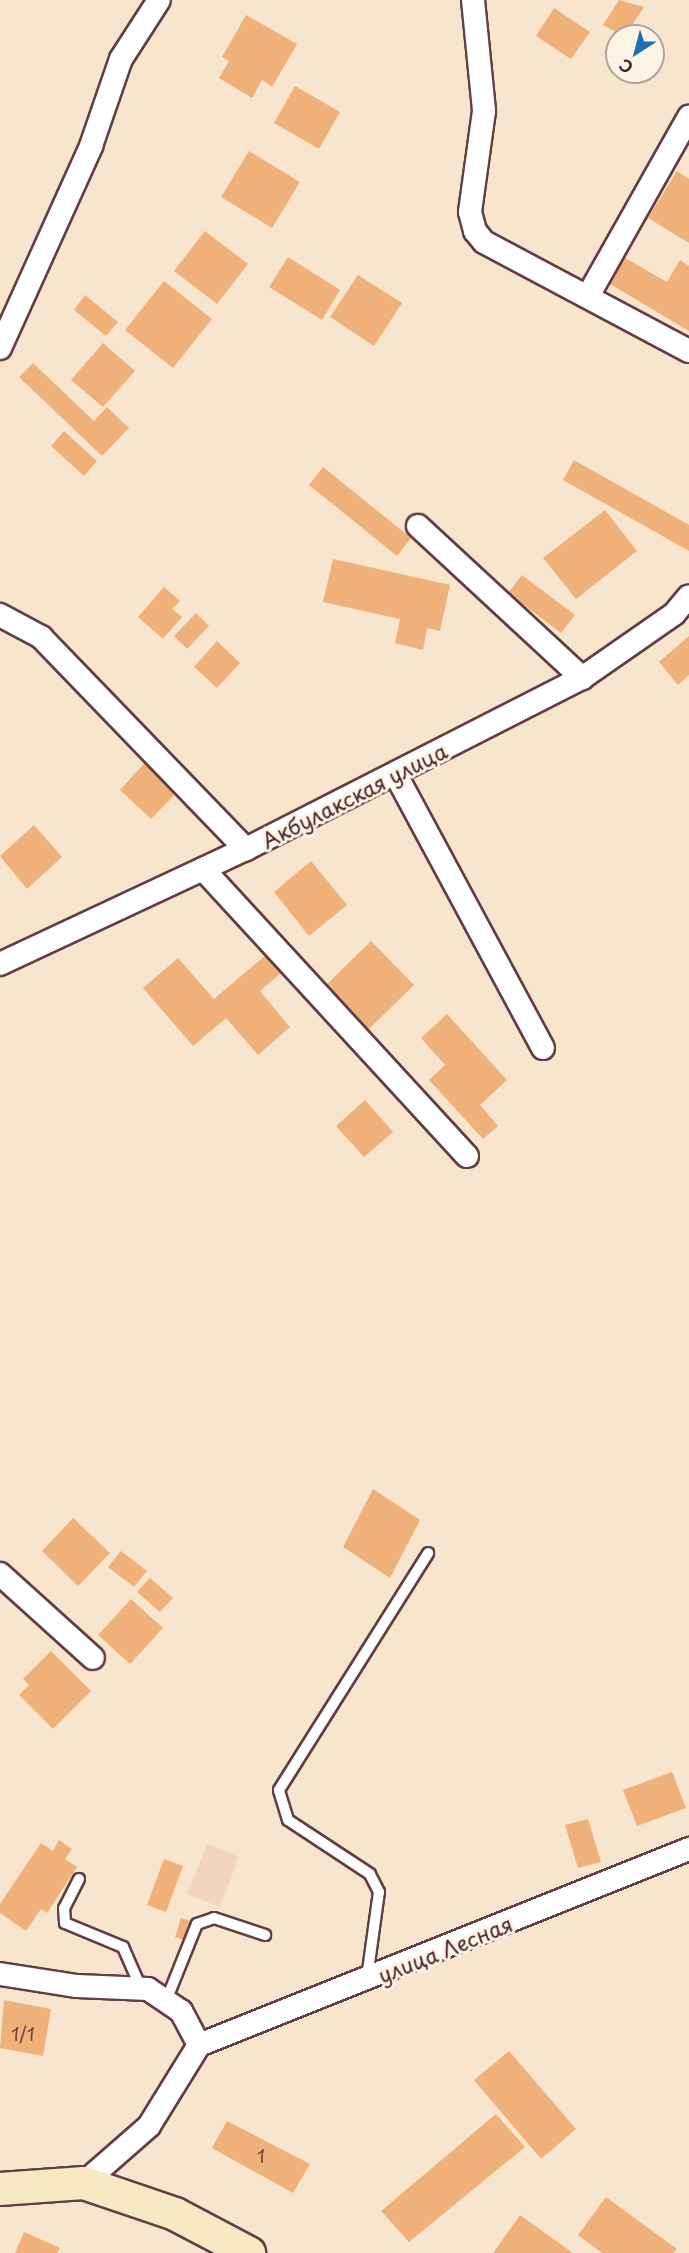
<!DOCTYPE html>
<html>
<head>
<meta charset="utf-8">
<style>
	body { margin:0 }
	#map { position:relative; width:689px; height:2253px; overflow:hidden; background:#f7e6cd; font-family:"Playpen Sans",sans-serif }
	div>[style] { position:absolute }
	.built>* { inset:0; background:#f3d4bf }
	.building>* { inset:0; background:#f0b07a }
	.roads { filter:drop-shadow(2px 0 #643d43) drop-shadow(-2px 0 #643d43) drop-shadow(0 2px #643d43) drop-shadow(0 -2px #643d43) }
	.service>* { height:10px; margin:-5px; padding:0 5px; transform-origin:5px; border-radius:5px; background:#fff }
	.minor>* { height:22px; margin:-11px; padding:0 11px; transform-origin:11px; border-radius:11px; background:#fff }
	.secondary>* { height:32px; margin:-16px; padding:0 16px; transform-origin:16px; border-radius:16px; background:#f6e9c3 }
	span { translate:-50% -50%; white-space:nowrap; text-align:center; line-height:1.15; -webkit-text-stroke:6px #fcf5e5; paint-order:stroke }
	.number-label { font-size:18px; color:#74433f }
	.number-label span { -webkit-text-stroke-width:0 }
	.street-label { font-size:21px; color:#4a1f2b }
	.north { position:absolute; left:605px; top:24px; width:60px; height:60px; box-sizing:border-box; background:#fcf5e5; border:2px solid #b59f9b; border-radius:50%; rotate:216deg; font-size:16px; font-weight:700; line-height:24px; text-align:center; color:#4a1f2b }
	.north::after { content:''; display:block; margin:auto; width:21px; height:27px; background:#1f6fb2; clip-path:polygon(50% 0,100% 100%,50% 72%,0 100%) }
</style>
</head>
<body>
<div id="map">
	<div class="built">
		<i style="clip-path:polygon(207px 1844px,239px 1857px,220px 1907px,187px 1894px)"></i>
	</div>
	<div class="building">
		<i style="clip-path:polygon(619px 0,644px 7px,625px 36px,603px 25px)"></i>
		<i style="clip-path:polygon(554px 8px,590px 32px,571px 59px,536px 36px)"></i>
		<i style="clip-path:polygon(246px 15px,297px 44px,272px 87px,262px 80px,252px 98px,219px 78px,229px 61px,222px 57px)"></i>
		<i style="clip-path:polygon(295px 86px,340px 112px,319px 149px,274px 123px)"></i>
		<i style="clip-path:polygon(249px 151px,300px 182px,272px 228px,221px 197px)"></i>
		<i style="clip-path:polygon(677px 171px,689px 179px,689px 243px,648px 218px)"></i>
		<i style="clip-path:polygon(205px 231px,248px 264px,217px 304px,174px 271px)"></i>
		<i style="clip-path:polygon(288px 257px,340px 290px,322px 320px,269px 287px)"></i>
		<i style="clip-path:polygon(625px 258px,667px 282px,680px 260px,689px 266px,689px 331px,610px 284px)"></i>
		<i style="clip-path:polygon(358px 275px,402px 303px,374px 346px,330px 317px)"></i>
		<i style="clip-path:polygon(164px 281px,212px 319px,173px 368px,125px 330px)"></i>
		<i style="clip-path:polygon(85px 295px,118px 322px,106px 336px,74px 310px)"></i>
		<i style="clip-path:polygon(103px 343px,135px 371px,103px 407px,71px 380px)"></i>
		<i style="clip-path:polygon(33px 363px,94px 421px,107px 407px,129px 428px,102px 456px,19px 377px)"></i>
		<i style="clip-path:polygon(64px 431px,97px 461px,84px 476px,51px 446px)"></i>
		<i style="clip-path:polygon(574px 460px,689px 525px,689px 551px,563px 480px)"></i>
		<i style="clip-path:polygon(323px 467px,411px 538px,397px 556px,309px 485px)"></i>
		<i style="clip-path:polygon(605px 510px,637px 551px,576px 599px,543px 558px)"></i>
		<i style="clip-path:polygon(333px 559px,450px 585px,440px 631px,427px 628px,423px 650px,395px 643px,400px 619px,323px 602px)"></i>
		<i style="clip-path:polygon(522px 575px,575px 615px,561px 633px,508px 593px)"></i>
		<i style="clip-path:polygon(164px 587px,180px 601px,172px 609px,182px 617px,163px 639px,138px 617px)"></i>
		<i style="clip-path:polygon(196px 613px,209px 626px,187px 649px,174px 636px)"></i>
		<i style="clip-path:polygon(689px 636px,689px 675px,678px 685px,659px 662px)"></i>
		<i style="clip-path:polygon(217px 641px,240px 663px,217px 688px,194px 667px)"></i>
		<i style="clip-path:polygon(149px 758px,181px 788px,151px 819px,120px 790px)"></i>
		<i style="clip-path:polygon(34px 825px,62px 857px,27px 889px,0 856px)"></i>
		<i style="clip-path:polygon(311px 861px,347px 905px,309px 936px,274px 892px)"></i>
		<i style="clip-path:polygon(371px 941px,414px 985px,369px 1029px,326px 985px)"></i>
		<i style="clip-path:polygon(267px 954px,282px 972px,260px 991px,290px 1027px,258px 1055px,226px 1018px,193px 1046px,143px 988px,178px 958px,214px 999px)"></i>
		<i style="clip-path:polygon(447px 1014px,507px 1080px,480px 1105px,498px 1126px,483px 1139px,429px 1080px,445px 1065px,421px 1038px)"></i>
		<i style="clip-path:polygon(365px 1100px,393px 1132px,364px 1157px,336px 1126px)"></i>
		<i style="clip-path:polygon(373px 1489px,420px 1520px,390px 1578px,343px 1547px)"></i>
		<i style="clip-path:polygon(73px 1518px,110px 1553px,78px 1586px,42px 1551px)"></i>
		<i style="clip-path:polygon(121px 1551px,147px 1571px,134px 1587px,108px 1567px)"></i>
		<i style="clip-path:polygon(150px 1578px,173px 1598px,160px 1612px,137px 1592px)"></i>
		<i style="clip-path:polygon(131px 1599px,163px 1628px,130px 1664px,98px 1635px)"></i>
		<i style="clip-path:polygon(51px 1651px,91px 1691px,53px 1729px,19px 1695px,29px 1685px,23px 1679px)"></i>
		<i style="clip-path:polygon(672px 1772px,686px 1808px,637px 1826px,623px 1790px)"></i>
		<i style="clip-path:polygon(588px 1819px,601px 1862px,578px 1868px,565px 1825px)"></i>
		<i style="clip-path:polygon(59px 1840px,72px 1849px,65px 1859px,77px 1867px,47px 1913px,41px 1909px,26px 1931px,0 1913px,0 1904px,41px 1843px,53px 1851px)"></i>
		<i style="clip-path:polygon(164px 1859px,183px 1866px,166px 1912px,147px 1905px)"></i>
		<i style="clip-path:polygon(181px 1918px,191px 1921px,184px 1940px,175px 1937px)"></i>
		<i style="clip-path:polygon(4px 2000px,51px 2009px,43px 2056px,0 2048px)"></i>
		<i style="clip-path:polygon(509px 2051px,576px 2129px,541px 2159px,474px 2080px)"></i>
		<i style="clip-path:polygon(496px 2114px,525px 2147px,409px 2242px,381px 2211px)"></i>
		<i style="clip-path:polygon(227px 2121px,310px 2164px,293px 2193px,212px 2148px)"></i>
		<i style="clip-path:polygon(606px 2197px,677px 2249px,673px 2253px,602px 2253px,578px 2235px)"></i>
		<i style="clip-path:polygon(520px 2215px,573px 2253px,493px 2253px)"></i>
		<i style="clip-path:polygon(24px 2232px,60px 2248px,57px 2253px,15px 2253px)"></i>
	</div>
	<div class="roads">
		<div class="service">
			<i style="left:79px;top:1879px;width:33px;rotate:117deg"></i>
			<i style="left:64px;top:1908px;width:15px;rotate:86deg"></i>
			<i style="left:65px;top:1923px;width:63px;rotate:22.5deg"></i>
			<i style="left:123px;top:1947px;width:45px;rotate:66.3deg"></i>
			<i style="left:367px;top:1978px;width:87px;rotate:-82.1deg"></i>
			<i style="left:379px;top:1892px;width:20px;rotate:-117deg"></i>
			<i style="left:370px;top:1874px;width:98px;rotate:-146.6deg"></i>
			<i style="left:288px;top:1820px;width:31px;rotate:-107deg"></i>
			<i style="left:279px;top:1790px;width:280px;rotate:-57.8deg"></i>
			<i style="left:166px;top:2001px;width:83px;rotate:-68.1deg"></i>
			<i style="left:197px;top:1924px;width:18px;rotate:-19deg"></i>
			<i style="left:214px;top:1918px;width:54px;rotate:18.4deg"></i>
		</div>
		<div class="minor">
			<i style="left:473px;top:0;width:112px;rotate:84.3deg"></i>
			<i style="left:484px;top:111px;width:102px;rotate:97.9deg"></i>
			<i style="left:470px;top:212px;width:20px;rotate:75deg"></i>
			<i style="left:475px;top:231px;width:14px;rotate:51deg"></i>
			<i style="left:484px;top:242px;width:232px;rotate:28deg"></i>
			<i style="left:588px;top:296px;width:206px;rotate:-60.6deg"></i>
			<i style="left:0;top:348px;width:222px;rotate:-65.7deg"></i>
			<i style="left:91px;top:146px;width:92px;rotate:-71deg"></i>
			<i style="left:121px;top:59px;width:70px;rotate:-57.2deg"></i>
			<i style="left:418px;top:526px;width:224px;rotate:42.8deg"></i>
			<i style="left:0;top:615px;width:47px;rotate:28.2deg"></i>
			<i style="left:41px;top:637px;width:295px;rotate:46deg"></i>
			<i style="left:396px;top:775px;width:310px;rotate:61.7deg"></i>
			<i style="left:203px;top:869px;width:390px;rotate:47.4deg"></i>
			<i style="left:0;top:964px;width:272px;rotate:-25.1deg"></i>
			<i style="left:246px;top:849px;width:377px;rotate:-27deg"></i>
			<i style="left:582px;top:678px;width:112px;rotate:-34.8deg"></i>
			<i style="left:674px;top:614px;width:23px;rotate:-50deg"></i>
			<i style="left:0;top:1574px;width:125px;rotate:42.1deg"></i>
			<i style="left:0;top:1974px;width:78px;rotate:8.9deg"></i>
			<i style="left:77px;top:1986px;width:71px;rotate:2.4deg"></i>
			<i style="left:148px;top:1989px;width:40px;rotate:34deg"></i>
			<i style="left:181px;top:2011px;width:38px;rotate:62deg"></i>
			<i style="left:199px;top:2045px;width:95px;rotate:121.7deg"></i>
			<i style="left:149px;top:2126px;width:86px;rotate:138.8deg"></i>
			<i style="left:199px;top:2045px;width:528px;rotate:-21.8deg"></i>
		</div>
		<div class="secondary">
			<i style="left:0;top:2189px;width:84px;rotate:-4.1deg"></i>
			<i style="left:84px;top:2183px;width:96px;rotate:18.8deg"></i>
			<i style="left:175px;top:2214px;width:84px;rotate:27.8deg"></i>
		</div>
	</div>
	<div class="number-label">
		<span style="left:23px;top:2034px">1/1</span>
		<span style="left:261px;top:2156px">1</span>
	</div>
	<div class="street-label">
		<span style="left:354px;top:795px;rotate:-27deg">Акбулакская улица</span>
		<span style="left:445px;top:1949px;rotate:-22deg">улица Лесная</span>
	</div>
	<div class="north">С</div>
</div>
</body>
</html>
